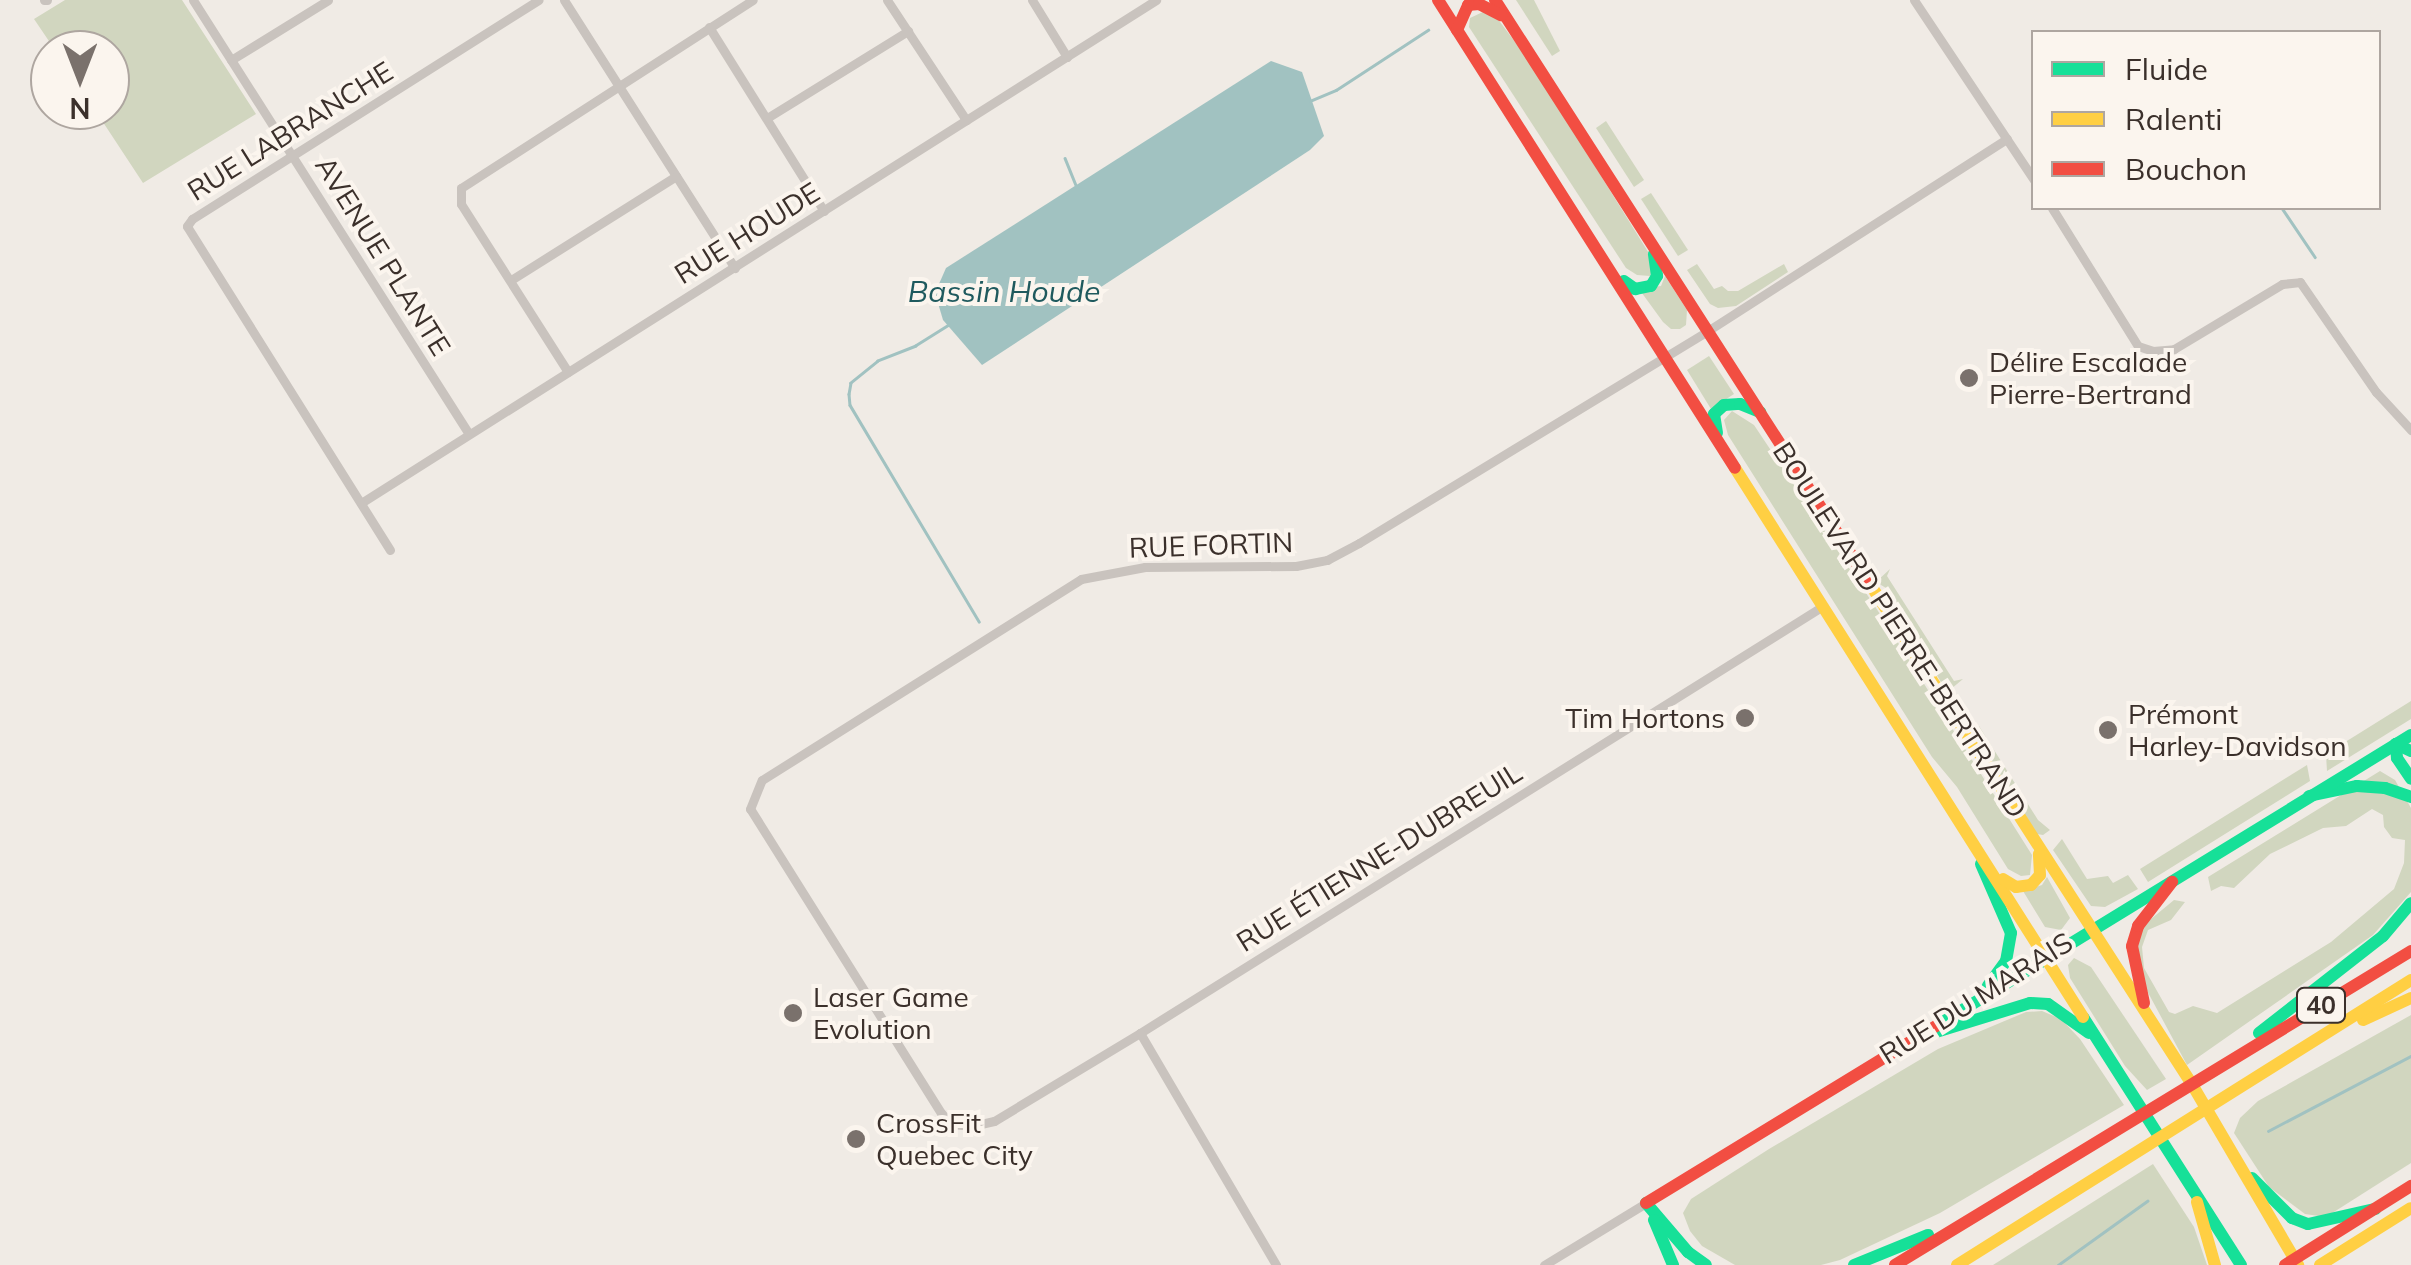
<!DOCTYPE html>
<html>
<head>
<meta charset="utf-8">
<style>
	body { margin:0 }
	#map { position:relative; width:2411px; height:1265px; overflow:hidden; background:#f0ebe5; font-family:Mulish,sans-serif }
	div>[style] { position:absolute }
	.green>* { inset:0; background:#d1d6bf }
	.water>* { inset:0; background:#a1c2c1 }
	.stream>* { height:2.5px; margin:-1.25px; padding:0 1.25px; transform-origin:1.25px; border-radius:1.25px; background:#a1c2c1 }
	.street>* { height:9px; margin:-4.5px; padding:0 4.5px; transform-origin:4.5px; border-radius:4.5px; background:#c9c3be }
	.fast>* { height:12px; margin:-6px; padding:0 6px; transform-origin:6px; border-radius:6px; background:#16e098 }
	.slow>* { height:12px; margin:-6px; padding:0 6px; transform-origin:6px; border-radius:6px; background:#ffcf43 }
	.jam>* { height:12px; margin:-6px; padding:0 6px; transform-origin:6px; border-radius:6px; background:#f24e42 }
	.dots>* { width:28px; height:28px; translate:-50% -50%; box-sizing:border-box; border:5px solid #fbf5ee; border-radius:50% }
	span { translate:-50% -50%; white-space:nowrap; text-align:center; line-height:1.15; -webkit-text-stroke:8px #fbf5ee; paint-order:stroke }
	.shield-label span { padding:2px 8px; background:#fbf5ee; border:2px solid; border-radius:8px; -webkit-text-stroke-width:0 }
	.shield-label { font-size:25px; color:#3b302b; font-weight:700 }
	.street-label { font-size:28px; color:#3b302b }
	.poi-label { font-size:28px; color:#3b302b }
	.left { translate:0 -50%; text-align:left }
	.right { translate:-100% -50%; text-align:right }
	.water-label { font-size:30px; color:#1f5a5e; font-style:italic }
	.legend { position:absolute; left:2031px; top:30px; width:350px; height:180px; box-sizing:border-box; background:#fbf5ee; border:2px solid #aea6a0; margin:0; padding:12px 18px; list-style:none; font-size:30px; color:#3b302b }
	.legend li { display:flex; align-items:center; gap:20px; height:50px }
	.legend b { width:50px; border:2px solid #aea6a0 }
	.north { position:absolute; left:30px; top:30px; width:100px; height:100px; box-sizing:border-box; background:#fbf5ee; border:2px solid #aea6a0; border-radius:50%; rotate:180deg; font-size:28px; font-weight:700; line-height:40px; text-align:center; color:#3b302b }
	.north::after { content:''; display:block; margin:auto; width:35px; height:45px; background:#7a716c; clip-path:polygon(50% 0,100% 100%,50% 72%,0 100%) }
</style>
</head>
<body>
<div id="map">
	<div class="green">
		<i style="clip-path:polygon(65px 0,182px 0,256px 114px,143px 183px,95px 110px,110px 110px,110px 50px,55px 50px,34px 19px)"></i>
		<i style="clip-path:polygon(1516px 0,1534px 0,1560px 51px,1552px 56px)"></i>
		<i style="clip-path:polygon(1485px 11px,1494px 14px,1531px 63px,1650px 255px,1654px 264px,1650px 276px,1637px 275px,1626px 268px,1469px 27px,1470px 18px)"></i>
		<i style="clip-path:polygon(1606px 121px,1644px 180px,1634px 187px,1596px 128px)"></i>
		<i style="clip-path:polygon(1651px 193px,1688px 250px,1678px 256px,1641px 199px)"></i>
		<i style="clip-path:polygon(1697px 264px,1714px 289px,1722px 286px,1728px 291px,1738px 291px,1784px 264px,1788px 272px,1736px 306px,1718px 308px,1710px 304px,1687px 270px)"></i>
		<i style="clip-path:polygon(1665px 276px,1687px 310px,1686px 325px,1680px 329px,1671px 329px,1663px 322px,1639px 289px,1661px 286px)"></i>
		<i style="clip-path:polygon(1709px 356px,1734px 394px,1711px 409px,1687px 370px)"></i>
		<i style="clip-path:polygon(1732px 411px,1754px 425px,1880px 614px,2032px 855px,2030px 875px,2021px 876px,2008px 869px,1957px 787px,1932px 757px,1728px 435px,1724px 420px)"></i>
		<i style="clip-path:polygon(1890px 569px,1887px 576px,1954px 681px,1963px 679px,1951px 689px,1945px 689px,1886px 588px,1876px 582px)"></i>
		<i style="clip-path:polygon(2411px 701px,2411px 719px,2327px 771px,2326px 754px)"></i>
		<i style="clip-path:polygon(1979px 726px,2038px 820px,2050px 830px,2043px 835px,2037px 834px,1974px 732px)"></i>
		<i style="clip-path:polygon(2307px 765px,2310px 781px,2148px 882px,2140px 869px)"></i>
		<i style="clip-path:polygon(2380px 771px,2395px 780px,2411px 808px,2411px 892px,2373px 935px,2187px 1065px,2138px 974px,2134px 947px,2139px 929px,2174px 900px,2185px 902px,2171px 920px,2148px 930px,2142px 947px,2144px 968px,2169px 1012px,2175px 1014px,2193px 1006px,2217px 1013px,2331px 942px,2394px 889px,2404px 863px,2405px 840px,2392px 838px,2384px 827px,2383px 815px,2372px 809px,2346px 826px,2323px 828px,2270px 854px,2234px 888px,2221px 886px,2211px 891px,2208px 877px)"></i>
		<i style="clip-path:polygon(2062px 839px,2087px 879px,2108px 876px,2113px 883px,2128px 875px,2138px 889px,2105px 907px,2091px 906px,2053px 850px)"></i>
		<i style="clip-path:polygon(2047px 877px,2070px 918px,2061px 930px,2045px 927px,2023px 891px,2042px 885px)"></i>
		<i style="clip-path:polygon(2074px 958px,2091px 967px,2166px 1079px,2147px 1090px,2125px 1066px,2070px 978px,2068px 965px)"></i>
		<i style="clip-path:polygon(2042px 1011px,2061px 1019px,2080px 1039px,2124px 1105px,1940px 1213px,1840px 1260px,1821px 1265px,1735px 1265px,1702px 1246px,1690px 1231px,1683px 1213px,1691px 1199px,1769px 1149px,1938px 1049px,2026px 1012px)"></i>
		<i style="clip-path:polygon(2411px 1015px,2411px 1163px,2326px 1217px,2305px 1214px,2269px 1187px,2234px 1133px,2240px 1118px,2258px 1101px)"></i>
		<i style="clip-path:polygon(2153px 1164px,2194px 1227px,2207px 1265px,1993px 1265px)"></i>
	</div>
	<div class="water">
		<i style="clip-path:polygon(1271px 61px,1302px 72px,1324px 136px,1310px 150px,982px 365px,943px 320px,935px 293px,946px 268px)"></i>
	</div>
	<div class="stream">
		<i style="left:1310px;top:101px;width:28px;rotate:-23deg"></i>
		<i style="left:1336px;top:90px;width:110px;rotate:-33.1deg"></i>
		<i style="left:1065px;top:158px;width:31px;rotate:68deg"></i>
		<i style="left:2282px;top:208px;width:59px;rotate:56deg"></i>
		<i style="left:949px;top:325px;width:39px;rotate:148deg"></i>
		<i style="left:916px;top:346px;width:41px;rotate:158.5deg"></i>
		<i style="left:878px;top:361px;width:35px;rotate:141deg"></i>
		<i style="left:851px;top:383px;width:11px;rotate:100deg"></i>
		<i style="left:849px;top:394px;width:11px;rotate:85deg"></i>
		<i style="left:850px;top:405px;width:252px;rotate:59.2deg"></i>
		<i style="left:2268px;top:1131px;width:161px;rotate:-27.7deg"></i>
		<i style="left:2058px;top:1265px;width:110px;rotate:-35.7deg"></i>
	</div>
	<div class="street">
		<i style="left:44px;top:0;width:3px"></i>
		<i style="left:193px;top:0;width:514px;rotate:57.55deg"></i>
		<i style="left:564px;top:0;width:318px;rotate:57.5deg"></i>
		<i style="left:887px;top:0;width:144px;rotate:56.6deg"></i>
		<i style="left:1032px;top:0;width:67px;rotate:58.4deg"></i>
		<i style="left:1914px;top:0;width:216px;rotate:56.3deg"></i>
		<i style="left:709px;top:27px;width:217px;rotate:58deg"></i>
		<i style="left:231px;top:60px;width:114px;rotate:-31.7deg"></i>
		<i style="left:767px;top:118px;width:166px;rotate:-31.7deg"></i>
		<i style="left:2052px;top:208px;width:163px;rotate:58.1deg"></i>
		<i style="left:2138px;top:346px;width:16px;rotate:18deg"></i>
		<i style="left:2153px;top:351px;width:21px;rotate:-5deg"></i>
		<i style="left:2174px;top:349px;width:126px;rotate:-31deg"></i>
		<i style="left:2282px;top:284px;width:18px;rotate:-6deg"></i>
		<i style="left:2300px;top:282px;width:134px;rotate:55.4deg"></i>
		<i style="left:2376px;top:392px;width:52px;rotate:47.4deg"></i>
		<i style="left:511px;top:280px;width:195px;rotate:-32.2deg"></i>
		<i style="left:568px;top:372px;width:199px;rotate:-122.5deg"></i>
		<i style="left:461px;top:204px;width:16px;rotate:-90deg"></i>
		<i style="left:461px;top:188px;width:347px;rotate:-32.8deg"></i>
		<i style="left:361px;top:503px;width:941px;rotate:-32.32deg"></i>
		<i style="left:390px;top:550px;width:382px;rotate:-122.1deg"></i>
		<i style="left:187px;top:226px;width:9px;rotate:-54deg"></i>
		<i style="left:192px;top:219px;width:410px;rotate:-32.3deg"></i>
		<i style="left:1823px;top:606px;width:805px;rotate:147.99deg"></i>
		<i style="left:1140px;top:1033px;width:170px;rotate:148.9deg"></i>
		<i style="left:994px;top:1121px;width:22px;rotate:167deg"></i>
		<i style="left:973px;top:1126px;width:22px;rotate:-175deg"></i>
		<i style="left:951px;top:1124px;width:15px;rotate:-132deg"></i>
		<i style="left:941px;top:1113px;width:359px;rotate:-122.1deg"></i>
		<i style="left:750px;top:809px;width:31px;rotate:-68deg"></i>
		<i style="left:762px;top:780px;width:377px;rotate:-32.2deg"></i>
		<i style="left:1081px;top:579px;width:65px;rotate:-10.6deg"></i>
		<i style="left:1145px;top:567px;width:151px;rotate:-0.4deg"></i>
		<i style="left:1296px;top:566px;width:32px;rotate:-11deg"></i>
		<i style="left:1327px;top:560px;width:36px;rotate:-28deg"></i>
		<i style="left:1359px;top:543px;width:410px;rotate:-31.3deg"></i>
		<i style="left:1709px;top:330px;width:354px;rotate:-32.7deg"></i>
		<i style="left:1140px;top:1033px;width:269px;rotate:59.6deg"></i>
		<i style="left:1544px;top:1265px;width:119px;rotate:-31.3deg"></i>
	</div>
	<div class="fast">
		<i style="left:1624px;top:281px;width:14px;rotate:36deg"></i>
		<i style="left:1635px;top:289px;width:16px;rotate:-11deg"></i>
		<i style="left:1651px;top:286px;width:12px;rotate:-59deg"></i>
		<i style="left:1657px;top:276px;width:22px;rotate:-98deg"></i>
		<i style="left:1717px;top:433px;width:19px;rotate:-99deg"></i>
		<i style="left:1714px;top:414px;width:13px;rotate:-42deg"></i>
		<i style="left:1724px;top:405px;width:16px;rotate:-4deg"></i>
		<i style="left:1740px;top:404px;width:22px;rotate:22deg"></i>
		<i style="left:2411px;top:751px;width:17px;rotate:-155deg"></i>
		<i style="left:2396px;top:744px;width:14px;rotate:86deg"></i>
		<i style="left:2397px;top:758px;width:25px;rotate:56deg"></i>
		<i style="left:2309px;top:796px;width:49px;rotate:-11.8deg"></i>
		<i style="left:2357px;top:786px;width:28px;rotate:4deg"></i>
		<i style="left:2385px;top:788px;width:28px;rotate:19deg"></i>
		<i style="left:1981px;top:864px;width:75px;rotate:66.5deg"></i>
		<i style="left:2011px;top:933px;width:28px;rotate:100deg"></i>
		<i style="left:2006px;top:961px;width:31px;rotate:126deg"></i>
		<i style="left:2083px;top:1017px;width:294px;rotate:57.5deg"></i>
		<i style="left:1938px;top:1025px;width:555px;rotate:-31.51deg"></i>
		<i style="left:2259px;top:1033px;width:157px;rotate:-38deg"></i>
		<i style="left:2383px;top:936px;width:43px;rotate:-49.7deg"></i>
		<i style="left:1923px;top:1036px;width:112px;rotate:-17.1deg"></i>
		<i style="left:2030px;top:1003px;width:18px;rotate:3deg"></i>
		<i style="left:2048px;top:1004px;width:50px;rotate:35.3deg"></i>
		<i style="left:2252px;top:1178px;width:57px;rotate:45deg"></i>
		<i style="left:2292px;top:1218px;width:17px;rotate:21deg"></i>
		<i style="left:2308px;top:1224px;width:69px;rotate:-12.6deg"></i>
		<i style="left:1646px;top:1203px;width:65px;rotate:49.4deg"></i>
		<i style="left:1688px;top:1252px;width:22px;rotate:36deg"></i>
		<i style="left:1654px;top:1220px;width:49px;rotate:67.1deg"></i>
		<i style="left:1854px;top:1265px;width:80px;rotate:-22.1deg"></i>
	</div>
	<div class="slow">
		<i style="left:1735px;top:468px;width:650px;rotate:57.63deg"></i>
		<i style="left:1870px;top:584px;width:597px;rotate:57.24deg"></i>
		<i style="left:2193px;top:1086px;width:208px;rotate:59.6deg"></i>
		<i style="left:2003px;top:879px;width:15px;rotate:32deg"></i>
		<i style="left:2016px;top:887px;width:15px;rotate:-8deg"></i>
		<i style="left:2031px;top:885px;width:13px;rotate:-48deg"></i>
		<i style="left:2040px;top:875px;width:21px;rotate:-93deg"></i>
		<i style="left:2363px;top:1020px;width:53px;rotate:-24.6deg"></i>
		<i style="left:2197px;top:1202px;width:66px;rotate:74.1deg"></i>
		<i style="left:1957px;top:1265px;width:536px;rotate:-32.12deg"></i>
		<i style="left:2320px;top:1265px;width:107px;rotate:-32.1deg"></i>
	</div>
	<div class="jam">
		<i style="left:1438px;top:0;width:554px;rotate:57.6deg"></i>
		<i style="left:1495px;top:0;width:694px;rotate:57.29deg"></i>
		<i style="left:1457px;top:30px;width:27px;rotate:-66deg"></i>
		<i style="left:1468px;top:5px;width:11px;rotate:-5deg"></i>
		<i style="left:1479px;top:4px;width:25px;rotate:27deg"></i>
		<i style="left:2144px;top:1003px;width:58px;rotate:-101.9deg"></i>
		<i style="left:2132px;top:946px;width:21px;rotate:-73deg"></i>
		<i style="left:2138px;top:926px;width:56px;rotate:-52.3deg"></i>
		<i style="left:1646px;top:1203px;width:342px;rotate:-31.4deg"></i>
		<i style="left:1895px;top:1265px;width:604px;rotate:-31.32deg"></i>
		<i style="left:2285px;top:1265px;width:149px;rotate:-32.1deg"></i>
	</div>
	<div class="dots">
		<i style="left:1969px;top:378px;background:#7a716c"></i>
		<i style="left:1745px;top:718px;background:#7a716c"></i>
		<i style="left:2108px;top:730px;background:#7a716c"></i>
		<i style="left:793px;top:1013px;background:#7a716c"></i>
		<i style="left:856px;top:1139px;background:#7a716c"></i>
	</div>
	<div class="shield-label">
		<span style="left:2321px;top:1005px">40</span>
	</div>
	<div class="street-label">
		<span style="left:290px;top:131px;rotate:-32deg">RUE LABRANCHE</span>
		<span style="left:747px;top:233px;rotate:-32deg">RUE HOUDE</span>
		<span style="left:383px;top:256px;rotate:58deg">AVENUE PLANTE</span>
		<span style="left:1211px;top:545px;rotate:-2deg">RUE FORTIN</span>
		<span style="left:1900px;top:630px;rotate:57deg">BOULEVARD PIERRE-BERTRAND</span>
		<span style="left:1379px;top:857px;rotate:-32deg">RUE ÉTIENNE-DUBREUIL</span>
		<span style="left:1976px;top:998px;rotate:-32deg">RUE DU MARAIS</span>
	</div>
	<div class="poi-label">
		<span class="left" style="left:1989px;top:378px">Délire Escalade<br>Pierre-Bertrand</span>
		<span class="left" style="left:2128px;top:730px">Prémont<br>Harley-Davidson</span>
		<span class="right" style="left:1725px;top:718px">Tim Hortons</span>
		<span class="left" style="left:813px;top:1013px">Laser Game<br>Evolution</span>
		<span class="left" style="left:876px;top:1139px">CrossFit<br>Quebec City</span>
	</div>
	<div class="water-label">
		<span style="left:1004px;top:291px">Bassin Houde</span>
	</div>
	<ul class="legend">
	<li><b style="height:12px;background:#16e098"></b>Fluide</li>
	<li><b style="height:12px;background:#ffcf43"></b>Ralenti</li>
	<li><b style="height:12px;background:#f24e42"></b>Bouchon</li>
	</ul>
	<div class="north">N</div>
</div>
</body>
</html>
